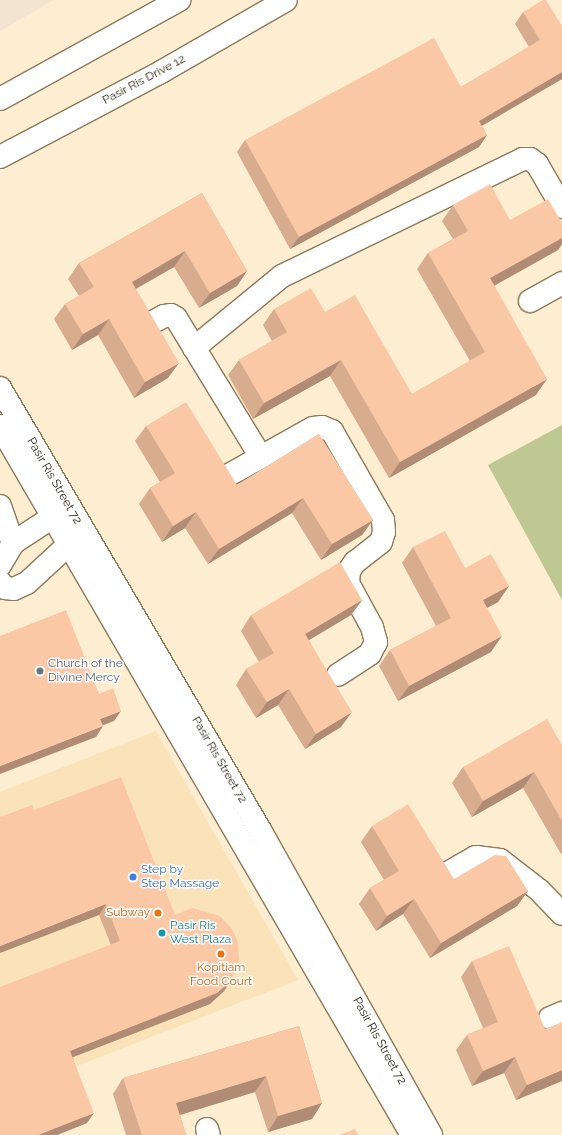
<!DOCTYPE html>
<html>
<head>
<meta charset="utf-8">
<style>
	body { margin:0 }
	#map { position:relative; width:562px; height:1135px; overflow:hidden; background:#fdeed2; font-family:Raleway,sans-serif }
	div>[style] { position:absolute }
	.built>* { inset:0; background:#fae2b9 }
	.industrial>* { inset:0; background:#f3e3d1 }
	.green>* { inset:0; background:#bfc793 }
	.roads { filter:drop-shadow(1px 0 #8b795a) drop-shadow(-1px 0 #8b795a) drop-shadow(0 1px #8b795a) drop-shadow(0 -1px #8b795a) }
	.minor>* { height:22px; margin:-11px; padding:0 11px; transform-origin:11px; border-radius:11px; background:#fff }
	.major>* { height:22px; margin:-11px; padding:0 11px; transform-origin:11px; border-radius:11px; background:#fff }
	.wall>* { inset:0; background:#d8ac8f }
	.shaded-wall>* { inset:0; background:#b08c74 }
	.building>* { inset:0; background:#fbc8a6 }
	.dots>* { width:11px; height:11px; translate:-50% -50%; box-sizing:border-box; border:2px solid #fff; border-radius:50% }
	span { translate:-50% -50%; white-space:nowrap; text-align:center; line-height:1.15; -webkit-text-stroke:3px #fff; paint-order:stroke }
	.street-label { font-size:12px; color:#292215 }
	.worship-label { font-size:12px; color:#5b616d }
	.left { translate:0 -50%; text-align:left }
	.shop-label { font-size:12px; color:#366cbe }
	.food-label { font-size:12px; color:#c56008 }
	.right { translate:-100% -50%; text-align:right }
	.culture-label { font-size:12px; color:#0d838f }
</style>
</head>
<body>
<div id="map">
	<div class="built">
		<i style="clip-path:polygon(156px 731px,298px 980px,0 1096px,0 792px)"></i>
	</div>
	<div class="industrial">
		<i style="clip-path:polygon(0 0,54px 0,0 31px)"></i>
	</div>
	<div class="green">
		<i style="clip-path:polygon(562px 425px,562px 600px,488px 465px)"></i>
	</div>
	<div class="roads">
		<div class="minor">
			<i style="left:530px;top:301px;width:37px;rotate:-29deg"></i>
			<i style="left:151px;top:323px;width:15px;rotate:-28deg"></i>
			<i style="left:164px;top:316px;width:7px;rotate:-8deg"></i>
			<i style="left:171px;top:315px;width:6px;rotate:31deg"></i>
			<i style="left:176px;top:318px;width:163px;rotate:58.6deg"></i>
			<i style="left:194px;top:348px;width:114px;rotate:-39.3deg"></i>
			<i style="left:282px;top:276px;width:268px;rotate:-25.9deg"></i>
			<i style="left:523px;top:159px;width:7px"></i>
			<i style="left:530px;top:159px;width:9px;rotate:36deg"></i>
			<i style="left:537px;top:164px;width:50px;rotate:59.8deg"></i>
			<i style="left:0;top:388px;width:513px;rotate:59.53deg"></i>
			<i style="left:260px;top:830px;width:350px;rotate:60.7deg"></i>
			<i style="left:0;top:426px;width:820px;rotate:59.84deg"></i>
			<i style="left:227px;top:476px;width:98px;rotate:-29.2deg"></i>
			<i style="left:313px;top:428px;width:9px;rotate:-6deg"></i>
			<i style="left:322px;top:427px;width:11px;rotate:22deg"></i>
			<i style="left:332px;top:431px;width:103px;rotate:60.2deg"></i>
			<i style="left:383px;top:520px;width:12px;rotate:85deg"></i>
			<i style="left:384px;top:532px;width:10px;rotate:107deg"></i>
			<i style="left:381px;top:542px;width:33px;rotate:142deg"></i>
			<i style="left:355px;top:562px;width:11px;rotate:124deg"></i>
			<i style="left:349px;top:571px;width:12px;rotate:95deg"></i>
			<i style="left:348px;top:583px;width:50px;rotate:61.4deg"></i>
			<i style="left:372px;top:627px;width:16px;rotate:75deg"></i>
			<i style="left:376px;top:642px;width:13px;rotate:117deg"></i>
			<i style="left:370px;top:654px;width:38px;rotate:147deg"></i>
			<i style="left:0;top:506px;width:39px;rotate:71deg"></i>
			<i style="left:0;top:565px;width:26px;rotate:-59deg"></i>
			<i style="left:13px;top:543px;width:62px;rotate:-33.2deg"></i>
			<i style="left:0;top:582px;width:8px;rotate:50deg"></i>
			<i style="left:5px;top:588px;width:9px;rotate:6deg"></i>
			<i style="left:14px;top:589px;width:14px;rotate:-25deg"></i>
			<i style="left:27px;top:583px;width:69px;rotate:-42.7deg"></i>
			<i style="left:446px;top:874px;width:34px;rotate:-30deg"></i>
			<i style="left:476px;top:857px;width:24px;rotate:7deg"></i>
			<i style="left:500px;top:860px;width:49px;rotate:37.6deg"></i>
			<i style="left:539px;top:890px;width:33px;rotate:46deg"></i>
			<i style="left:550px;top:1018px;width:13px;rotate:-23deg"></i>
			<i style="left:207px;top:1129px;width:6px;rotate:72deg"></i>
		</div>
		<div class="major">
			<i style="left:0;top:99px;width:205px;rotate:-28.9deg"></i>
			<i style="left:0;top:157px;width:182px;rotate:-27.8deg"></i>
			<i style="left:161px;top:72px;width:144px;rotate:-29.9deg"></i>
		</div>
	</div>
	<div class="wall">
		<i style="clip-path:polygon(523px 12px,562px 26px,562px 79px,482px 126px,487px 135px,479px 147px,290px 249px,237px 152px,245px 140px,461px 87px,529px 47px,515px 24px)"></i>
		<i style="clip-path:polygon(202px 193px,247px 271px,237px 286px,199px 308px,174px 267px,136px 289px,168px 378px,134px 398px,98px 335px,72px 350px,54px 319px,65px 304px,79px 296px,68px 279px,79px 263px)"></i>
		<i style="clip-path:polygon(453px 205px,510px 220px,562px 223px,562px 244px,558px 250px,494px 286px,536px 395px,389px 478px,330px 376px,253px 419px,228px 375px,239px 360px,272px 341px,263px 325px,274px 309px,325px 312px,412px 394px,470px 361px,417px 269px,428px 253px,453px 239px,442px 221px)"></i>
		<i style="clip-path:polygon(146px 426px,237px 485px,319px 434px,373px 520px,362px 535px,321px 560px,292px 513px,208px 564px,185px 528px,162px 542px,139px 504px,150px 488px,160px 482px,135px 441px)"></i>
		<i style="clip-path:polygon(413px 547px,465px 568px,509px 586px,498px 602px,487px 608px,491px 652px,398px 701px,379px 666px,390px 650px,436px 626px,402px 563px)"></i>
		<i style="clip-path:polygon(362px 600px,351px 615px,309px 640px,341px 727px,305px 749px,278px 705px,256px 718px,236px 685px,246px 669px,259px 662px,241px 631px,251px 615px)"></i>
		<i style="clip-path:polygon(562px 745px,562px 853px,561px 854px,523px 788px,472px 817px,452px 783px,463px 767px)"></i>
		<i style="clip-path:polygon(34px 810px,175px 915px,231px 981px,224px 991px,210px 1004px,73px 1057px,87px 1123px,57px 1135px,0 1135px,111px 945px,99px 915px)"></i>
		<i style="clip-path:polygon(372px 826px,454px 879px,528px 891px,517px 906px,430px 958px,403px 914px,376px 931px,359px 904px,370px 888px,384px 880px,361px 842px)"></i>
		<i style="clip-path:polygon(472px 961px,562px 1081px,516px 1100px,504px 1073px,472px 1086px,456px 1050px,467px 1035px,483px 1028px,461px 977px)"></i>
		<i style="clip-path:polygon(299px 1026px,322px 1103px,312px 1119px,268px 1132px,255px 1092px,180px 1115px,186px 1135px,126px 1135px,113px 1094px,123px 1078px)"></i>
	</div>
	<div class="shaded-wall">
		<i style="clip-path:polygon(562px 72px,562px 79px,471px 132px,479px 121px)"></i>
		<i style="clip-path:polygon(487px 135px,479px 147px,290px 249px,299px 237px)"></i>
		<i style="clip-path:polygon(562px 238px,562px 244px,558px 250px,479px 294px,490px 278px)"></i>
		<i style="clip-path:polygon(185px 251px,174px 267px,121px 297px,132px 282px)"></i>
		<i style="clip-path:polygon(247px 271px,237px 286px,199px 308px,210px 293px)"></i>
		<i style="clip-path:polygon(109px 319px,98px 335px,72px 350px,83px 334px)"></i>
		<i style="clip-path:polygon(341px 360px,330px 376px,253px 419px,264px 403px)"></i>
		<i style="clip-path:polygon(179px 363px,168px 378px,134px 398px,145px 382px)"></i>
		<i style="clip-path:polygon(547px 379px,536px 395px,389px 478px,400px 462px)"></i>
		<i style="clip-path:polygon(303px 498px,292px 513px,208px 564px,219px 549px)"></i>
		<i style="clip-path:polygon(196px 512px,185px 528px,162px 542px,173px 526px)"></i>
		<i style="clip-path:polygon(373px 520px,362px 535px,321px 560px,332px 544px)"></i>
		<i style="clip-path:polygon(509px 586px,498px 602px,472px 616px,483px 600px)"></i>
		<i style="clip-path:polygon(362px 600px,351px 615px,294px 649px,305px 634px)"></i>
		<i style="clip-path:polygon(502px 636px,491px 652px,398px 701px,409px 686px)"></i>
		<i style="clip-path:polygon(289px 689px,278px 705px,256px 718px,267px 702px)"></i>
		<i style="clip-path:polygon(121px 711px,114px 721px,93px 729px,100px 719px)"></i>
		<i style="clip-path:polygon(352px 712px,341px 727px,305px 749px,316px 734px)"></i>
		<i style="clip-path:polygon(103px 726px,96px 737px,0 774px,0 766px)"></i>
		<i style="clip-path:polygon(534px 772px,523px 788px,472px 817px,483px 801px)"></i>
		<i style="clip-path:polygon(528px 891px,517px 906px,430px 958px,441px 943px)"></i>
		<i style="clip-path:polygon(414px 899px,403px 914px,376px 931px,387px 916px)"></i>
		<i style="clip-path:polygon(106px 904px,99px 915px,0 953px,0 946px)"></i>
		<i style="clip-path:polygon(231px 981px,224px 991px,210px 1004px,63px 1061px,70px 1051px)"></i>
		<i style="clip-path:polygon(515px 1057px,504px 1073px,472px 1086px,483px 1071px)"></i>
		<i style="clip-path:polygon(562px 1070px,562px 1081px,516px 1100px,527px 1085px)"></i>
		<i style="clip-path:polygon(266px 1076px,255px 1092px,166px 1119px,176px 1103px)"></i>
		<i style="clip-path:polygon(322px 1103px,312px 1119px,268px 1132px,278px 1116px)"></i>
		<i style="clip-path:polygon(94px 1113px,87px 1123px,57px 1135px,38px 1135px)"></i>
	</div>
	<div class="building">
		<i style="clip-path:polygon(543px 0,546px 0,562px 26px,562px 72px,479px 121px,487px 135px,299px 237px,245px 140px,434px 38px,461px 87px,540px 40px,523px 12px)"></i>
		<i style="clip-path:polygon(490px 184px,510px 220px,548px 199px,562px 223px,562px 238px,490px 278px,547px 379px,400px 462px,341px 360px,264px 403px,239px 360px,287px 332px,274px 309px,311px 288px,325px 312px,355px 295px,412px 394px,485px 352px,428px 253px,468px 231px,453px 205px)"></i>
		<i style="clip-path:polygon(202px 193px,247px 271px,210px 293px,185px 251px,132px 282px,179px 363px,145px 382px,109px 319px,83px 334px,65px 304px,94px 287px,79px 263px)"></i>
		<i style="clip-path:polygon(186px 402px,237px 485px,319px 434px,373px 520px,332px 544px,303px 498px,219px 549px,196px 512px,173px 526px,150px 488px,175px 473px,146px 426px)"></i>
		<i style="clip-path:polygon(445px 531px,465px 568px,491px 554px,509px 586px,483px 600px,502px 636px,409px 686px,390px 650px,451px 618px,413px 547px)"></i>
		<i style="clip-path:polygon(340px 562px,362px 600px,305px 634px,352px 712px,316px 734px,289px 689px,267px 702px,246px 669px,274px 653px,251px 615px)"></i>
		<i style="clip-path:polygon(66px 610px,99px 694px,113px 688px,121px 711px,100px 719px,103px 726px,0 766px,0 636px)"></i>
		<i style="clip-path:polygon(547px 719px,562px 745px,562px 821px,534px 772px,483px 801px,463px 767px)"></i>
		<i style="clip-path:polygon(121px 777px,175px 915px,192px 908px,220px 916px,232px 929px,238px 942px,239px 961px,231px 981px,217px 993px,70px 1051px,94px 1113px,38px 1135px,0 1135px,0 987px,120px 941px,106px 904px,0 946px,0 817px,32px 805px,34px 810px)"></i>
		<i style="clip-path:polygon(408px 804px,454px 879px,495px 855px,506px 856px,528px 891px,441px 943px,414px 899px,387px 916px,370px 888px,399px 871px,372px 826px)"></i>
		<i style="clip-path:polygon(509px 946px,545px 1029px,562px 1022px,562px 1070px,527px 1085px,515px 1057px,483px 1071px,467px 1035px,498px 1022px,472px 961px)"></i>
		<i style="clip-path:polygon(299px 1026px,322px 1103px,278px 1116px,266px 1076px,176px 1103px,186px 1135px,142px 1135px,123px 1078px)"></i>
		<i style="clip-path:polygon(355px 1129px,358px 1135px,340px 1135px)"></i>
	</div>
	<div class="dots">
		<i style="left:40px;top:671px;background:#6b7280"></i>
		<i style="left:133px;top:877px;background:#3f7fe0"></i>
		<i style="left:158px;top:913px;background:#e8710a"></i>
		<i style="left:162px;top:933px;background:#0f9aa8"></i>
		<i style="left:221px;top:954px;background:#e8710a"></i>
	</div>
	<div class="street-label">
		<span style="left:144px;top:80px;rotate:-28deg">Pasir Ris Drive 12</span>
		<span style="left:54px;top:481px;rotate:60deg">Pasir Ris Street 72</span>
		<span style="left:219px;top:760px;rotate:60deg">Pasir Ris Street 72</span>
		<span style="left:379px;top:1041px;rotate:61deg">Pasir Ris Street 72</span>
	</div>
	<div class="worship-label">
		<span class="left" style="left:48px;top:671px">Church of the<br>Divine Mercy</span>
	</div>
	<div class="shop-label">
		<span class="left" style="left:141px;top:877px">Step by<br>Step Massage</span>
	</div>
	<div class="food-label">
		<span class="right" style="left:150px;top:913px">Subway</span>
		<span style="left:221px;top:975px">Kopitiam<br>Food Court</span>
	</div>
	<div class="culture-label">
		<span class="left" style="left:170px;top:933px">Pasir Ris<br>West Plaza</span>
	</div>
</div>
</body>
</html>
